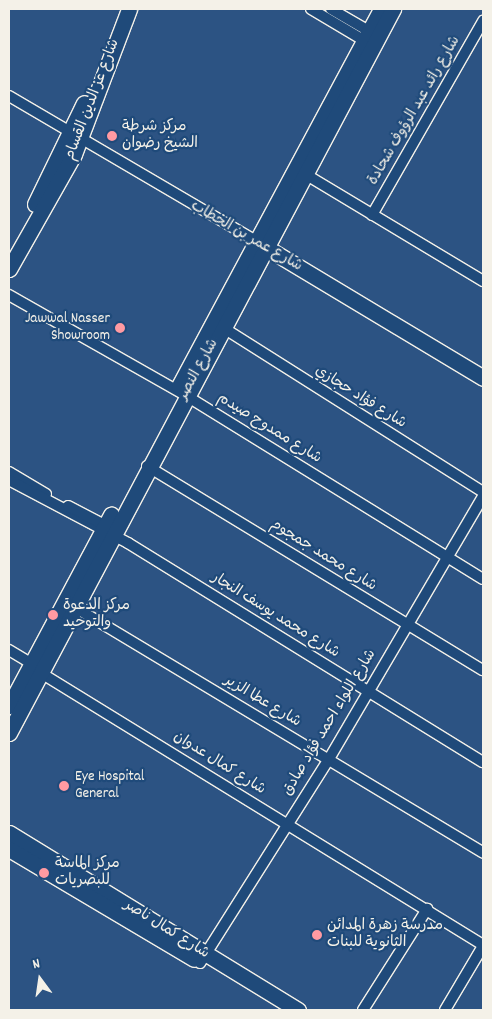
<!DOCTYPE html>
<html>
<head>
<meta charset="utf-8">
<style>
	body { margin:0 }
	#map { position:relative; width:492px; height:1019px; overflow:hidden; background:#2c5383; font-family:Dekko,"Playpen Sans Arabic",sans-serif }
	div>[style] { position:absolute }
	.roads { filter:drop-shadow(1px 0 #f4f1e8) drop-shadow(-1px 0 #f4f1e8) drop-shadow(0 1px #f4f1e8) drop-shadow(0 -1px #f4f1e8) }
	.street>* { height:10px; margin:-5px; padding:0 5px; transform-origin:5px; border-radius:5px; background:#1f4a7a }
	.secondary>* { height:15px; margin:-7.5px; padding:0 7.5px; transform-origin:7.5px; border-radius:7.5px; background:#1f4a7a }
	.dots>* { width:14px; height:14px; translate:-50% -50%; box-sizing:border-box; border:2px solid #1f4a7a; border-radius:50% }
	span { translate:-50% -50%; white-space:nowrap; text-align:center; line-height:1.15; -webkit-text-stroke:4.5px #1f4a7a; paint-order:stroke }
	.street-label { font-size:15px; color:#f4f1e8 }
	.poi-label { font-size:15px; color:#f4f1e8 }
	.left { translate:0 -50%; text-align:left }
	.right { translate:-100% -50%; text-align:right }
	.frame { position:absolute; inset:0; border:10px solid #f4f1e8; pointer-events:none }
	.north { position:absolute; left:15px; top:954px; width:50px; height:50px; -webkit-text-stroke:4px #1f4a7a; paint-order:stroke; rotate:346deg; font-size:14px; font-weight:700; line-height:20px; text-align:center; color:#f4f1e8 }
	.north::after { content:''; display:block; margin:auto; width:18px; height:22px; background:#f4f1e8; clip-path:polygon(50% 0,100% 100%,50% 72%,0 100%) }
</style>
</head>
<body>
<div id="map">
	<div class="roads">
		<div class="street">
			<i style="left:311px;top:9px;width:63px;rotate:30.7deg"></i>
			<i style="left:331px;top:9px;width:44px;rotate:30.1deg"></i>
			<i style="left:9px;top:96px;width:291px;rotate:30.4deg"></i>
			<i style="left:305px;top:174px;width:208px;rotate:31deg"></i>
			<i style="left:372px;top:215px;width:224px;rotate:-60.2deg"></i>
			<i style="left:9px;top:295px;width:202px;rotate:29.6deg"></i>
			<i style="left:185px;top:395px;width:350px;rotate:31.7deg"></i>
			<i style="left:222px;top:327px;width:309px;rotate:32.3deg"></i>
			<i style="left:147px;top:466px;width:393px;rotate:31.3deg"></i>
			<i style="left:9px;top:472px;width:43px;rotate:30.7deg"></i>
			<i style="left:9px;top:480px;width:135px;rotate:27.9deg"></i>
			<i style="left:128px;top:543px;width:417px;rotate:31.7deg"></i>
			<i style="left:68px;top:506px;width:47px;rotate:27.6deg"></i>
			<i style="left:76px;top:608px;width:475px;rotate:31deg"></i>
			<i style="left:9px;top:650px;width:27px;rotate:31deg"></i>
			<i style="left:41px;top:673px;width:519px;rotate:31.61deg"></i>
			<i style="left:200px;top:963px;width:241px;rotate:-57.7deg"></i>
			<i style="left:329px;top:759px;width:305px;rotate:-59.6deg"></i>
			<i style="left:363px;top:1010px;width:120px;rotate:-57.6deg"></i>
			<i style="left:445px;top:1010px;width:74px;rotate:-59.3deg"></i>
		</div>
		<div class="secondary">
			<i style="left:35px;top:204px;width:112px;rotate:-64.1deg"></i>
			<i style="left:267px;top:248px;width:252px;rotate:31deg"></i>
			<i style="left:9px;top:269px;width:132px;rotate:-60.5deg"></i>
			<i style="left:74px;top:154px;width:155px;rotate:-69.2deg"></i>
			<i style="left:179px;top:386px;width:428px;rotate:-61.8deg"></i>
			<i style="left:9px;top:706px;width:217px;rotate:-61.9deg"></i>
			<i style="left:9px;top:733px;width:820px;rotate:-62.06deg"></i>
			<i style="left:9px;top:833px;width:339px;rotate:31.5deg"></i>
			<i style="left:9px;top:849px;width:215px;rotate:30.7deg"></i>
		</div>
	</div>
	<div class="dots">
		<i style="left:112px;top:136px;background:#ff9aa2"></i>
		<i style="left:120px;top:328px;background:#ff9aa2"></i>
		<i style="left:53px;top:615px;background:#ff9aa2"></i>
		<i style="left:64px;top:786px;background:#ff9aa2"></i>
		<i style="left:44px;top:873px;background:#ff9aa2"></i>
		<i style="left:317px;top:935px;background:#ff9aa2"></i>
	</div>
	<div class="street-label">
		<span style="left:93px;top:100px;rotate:-69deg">شارع عز الدين القسام</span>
		<span style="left:415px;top:111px;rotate:-60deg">شارع رائد عبد الرؤوف شحادة</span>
		<span style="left:246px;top:237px;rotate:30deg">شارع عمر بن الخطاب</span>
		<span style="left:199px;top:370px;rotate:-61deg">شارع النصر</span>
		<span style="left:360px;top:398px;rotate:32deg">شارع فؤاد حجازي</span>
		<span style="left:269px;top:429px;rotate:32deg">شارع ممدوح صيدم</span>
		<span style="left:323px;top:556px;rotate:32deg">شارع محمد جمجوم</span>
		<span style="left:275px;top:616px;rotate:32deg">شارع محمد يوسف النجار</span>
		<span style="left:262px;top:702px;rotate:31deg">شارع عطا الزير</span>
		<span style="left:330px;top:723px;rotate:-59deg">شارع اللواء احمد فؤاد صادق</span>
		<span style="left:219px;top:764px;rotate:32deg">شارع كمال عدوان</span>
		<span style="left:166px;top:930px;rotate:32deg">شارع كمال ناصر</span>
	</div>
	<div class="poi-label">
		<span class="left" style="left:122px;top:136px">مركز شرطة<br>الشيخ رضوان</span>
		<span class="right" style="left:110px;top:328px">Jawwal Nasser<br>Showroom</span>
		<span class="left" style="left:63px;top:615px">مركز الدعوة<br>والتوحيد</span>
		<span class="left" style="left:75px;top:786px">Eye Hospital<br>General</span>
		<span class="left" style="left:55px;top:873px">مركز الماسة<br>للبصريات</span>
		<span class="left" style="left:327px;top:935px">مدرسة زهرة المدائن<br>الثانوية للبنات</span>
	</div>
	<div class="frame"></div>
	<div class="north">N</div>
</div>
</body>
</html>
